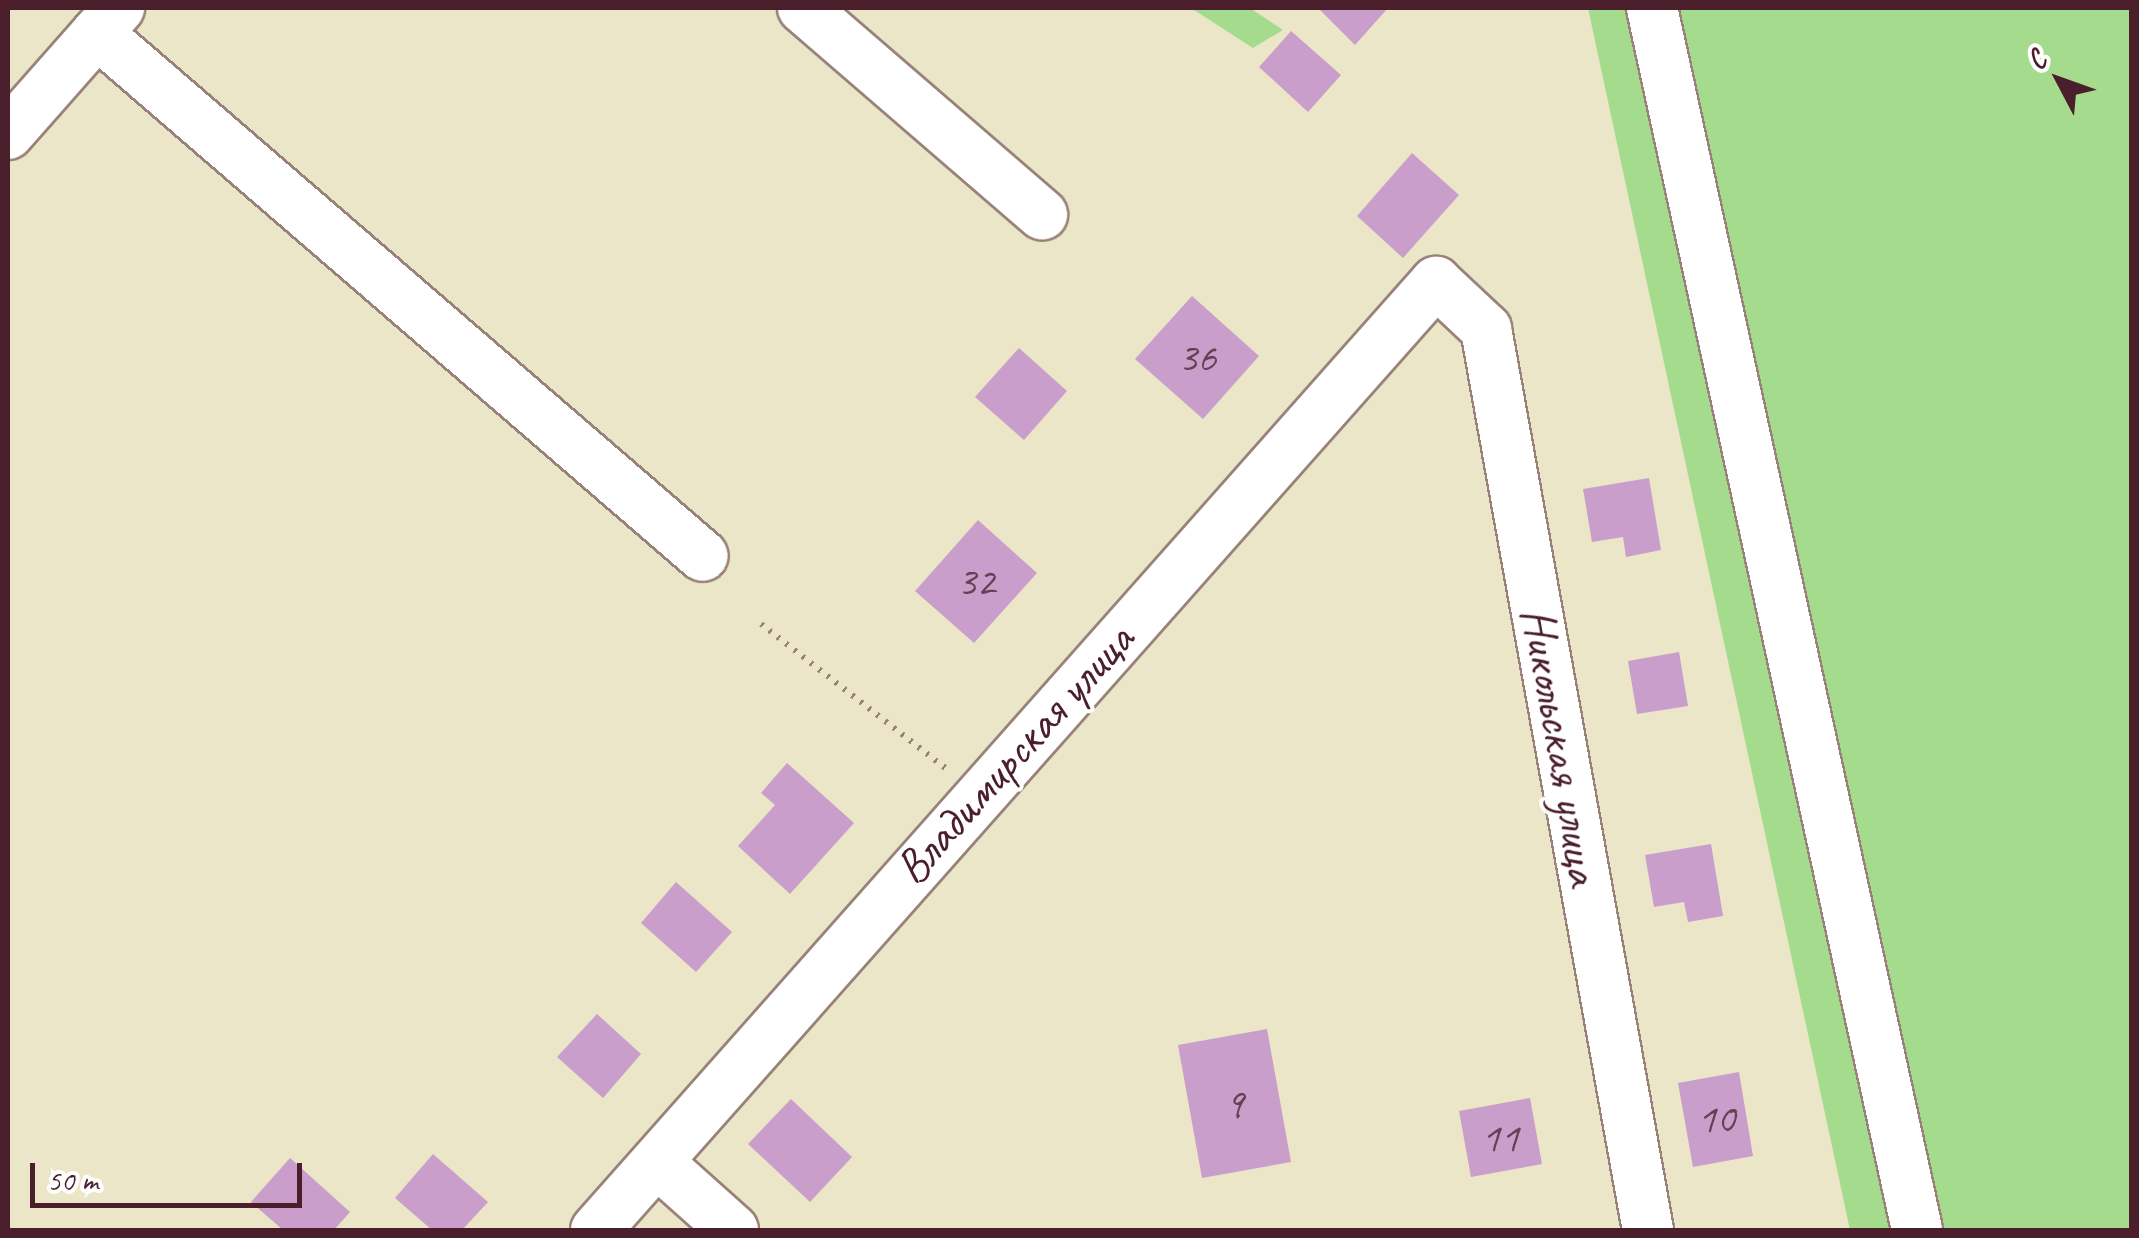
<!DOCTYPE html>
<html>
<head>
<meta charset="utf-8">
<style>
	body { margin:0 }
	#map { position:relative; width:2139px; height:1238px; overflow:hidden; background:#ebe6c8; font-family:Caveat,sans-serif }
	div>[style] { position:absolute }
	.green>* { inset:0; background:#a4db8d }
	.building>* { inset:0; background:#c99ecb }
	.path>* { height:6px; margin-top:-3px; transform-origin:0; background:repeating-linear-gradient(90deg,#9a827a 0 2.5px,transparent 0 10.5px) }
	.roads { filter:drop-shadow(2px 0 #9a827a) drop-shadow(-2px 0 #9a827a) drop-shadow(0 2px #9a827a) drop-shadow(0 -2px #9a827a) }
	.minor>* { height:50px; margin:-25px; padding:0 25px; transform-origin:25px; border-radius:25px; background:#fff }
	span { translate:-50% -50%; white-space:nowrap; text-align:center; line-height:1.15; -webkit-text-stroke:8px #fff; paint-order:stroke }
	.number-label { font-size:42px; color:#6a3f53 }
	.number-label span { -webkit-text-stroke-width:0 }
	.street-label { font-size:48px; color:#4a1f2b }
	.frame { position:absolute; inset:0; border:10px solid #4a1f2b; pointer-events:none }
	.north { position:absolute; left:2009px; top:30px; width:100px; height:100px; -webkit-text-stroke:8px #fff; paint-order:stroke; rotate:311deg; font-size:28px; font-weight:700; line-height:40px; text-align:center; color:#4a1f2b }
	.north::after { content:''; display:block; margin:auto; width:35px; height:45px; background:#4a1f2b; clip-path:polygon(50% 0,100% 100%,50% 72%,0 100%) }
	.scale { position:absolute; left:30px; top:1163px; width:272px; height:45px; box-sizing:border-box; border:5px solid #4a1f2b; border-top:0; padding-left:12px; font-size:30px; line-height:35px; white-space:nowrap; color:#4a1f2b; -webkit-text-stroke:8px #fff; paint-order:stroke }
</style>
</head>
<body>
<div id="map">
	<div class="green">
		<i style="clip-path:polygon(1191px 8px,1250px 8px,1283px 30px,1253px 48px)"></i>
		<i style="clip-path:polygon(1588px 8px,2131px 8px,2131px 1230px,1850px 1230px)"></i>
	</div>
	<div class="building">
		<i style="clip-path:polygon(1318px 8px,1388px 8px,1355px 45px)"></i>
		<i style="clip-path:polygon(1291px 31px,1341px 75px,1308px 112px,1259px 67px)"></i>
		<i style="clip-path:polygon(1412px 153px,1459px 195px,1403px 258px,1357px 216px)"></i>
		<i style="clip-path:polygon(1192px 296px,1259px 356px,1203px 419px,1135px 359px)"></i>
		<i style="clip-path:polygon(1019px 348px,1067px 391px,1024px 440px,975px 397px)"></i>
		<i style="clip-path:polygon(1649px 478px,1661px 550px,1626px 557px,1623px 537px,1592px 542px,1583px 489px)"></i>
		<i style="clip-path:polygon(978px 520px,1037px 573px,974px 643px,915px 591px)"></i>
		<i style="clip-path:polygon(1679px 652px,1688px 706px,1637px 714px,1628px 661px)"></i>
		<i style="clip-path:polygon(787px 763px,854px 823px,790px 894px,738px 846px,775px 805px,761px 793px)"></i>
		<i style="clip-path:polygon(1711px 844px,1723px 916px,1688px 922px,1684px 902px,1654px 907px,1645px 855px)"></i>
		<i style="clip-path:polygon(676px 882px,732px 932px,696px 972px,641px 923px)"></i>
		<i style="clip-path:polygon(597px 1014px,641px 1054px,603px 1098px,557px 1057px)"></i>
		<i style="clip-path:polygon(1267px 1029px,1291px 1162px,1202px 1178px,1178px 1045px)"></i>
		<i style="clip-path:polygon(1739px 1072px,1753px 1156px,1693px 1167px,1678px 1083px)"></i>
		<i style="clip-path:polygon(1530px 1098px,1542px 1164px,1471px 1177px,1459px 1111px)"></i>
		<i style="clip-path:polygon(791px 1099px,852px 1157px,810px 1202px,748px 1144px)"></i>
		<i style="clip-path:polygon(433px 1154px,488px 1202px,462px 1230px,432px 1230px,395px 1198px)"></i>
		<i style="clip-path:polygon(290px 1158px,350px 1212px,334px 1230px,283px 1230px,251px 1202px)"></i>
	</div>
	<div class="path">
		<i style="left:761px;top:624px;width:239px;rotate:38deg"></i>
	</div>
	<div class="roads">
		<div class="minor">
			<i style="left:803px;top:8px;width:316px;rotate:40.8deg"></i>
			<i style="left:1652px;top:8px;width:1250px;rotate:77.76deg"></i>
			<i style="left:97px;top:33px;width:800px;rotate:40.8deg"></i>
			<i style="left:8px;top:134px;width:168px;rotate:-48.6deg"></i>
			<i style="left:657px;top:1162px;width:102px;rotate:41.8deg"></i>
			<i style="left:596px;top:1230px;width:1267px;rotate:-48.46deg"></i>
			<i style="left:1436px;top:282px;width:69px;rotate:43.2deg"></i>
			<i style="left:1486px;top:329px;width:915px;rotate:79.81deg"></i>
		</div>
	</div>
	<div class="number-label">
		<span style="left:1197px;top:358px">36</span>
		<span style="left:976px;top:582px">32</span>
		<span style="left:1234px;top:1104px">9</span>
		<span style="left:1716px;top:1119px">10</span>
		<span style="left:1500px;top:1138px">11</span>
	</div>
	<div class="street-label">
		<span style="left:1561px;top:746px;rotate:80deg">Никольская улица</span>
		<span style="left:1014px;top:754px;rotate:-48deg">Владимирская улица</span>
	</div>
	<div class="frame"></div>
	<div class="north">С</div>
	<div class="scale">50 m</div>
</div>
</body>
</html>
